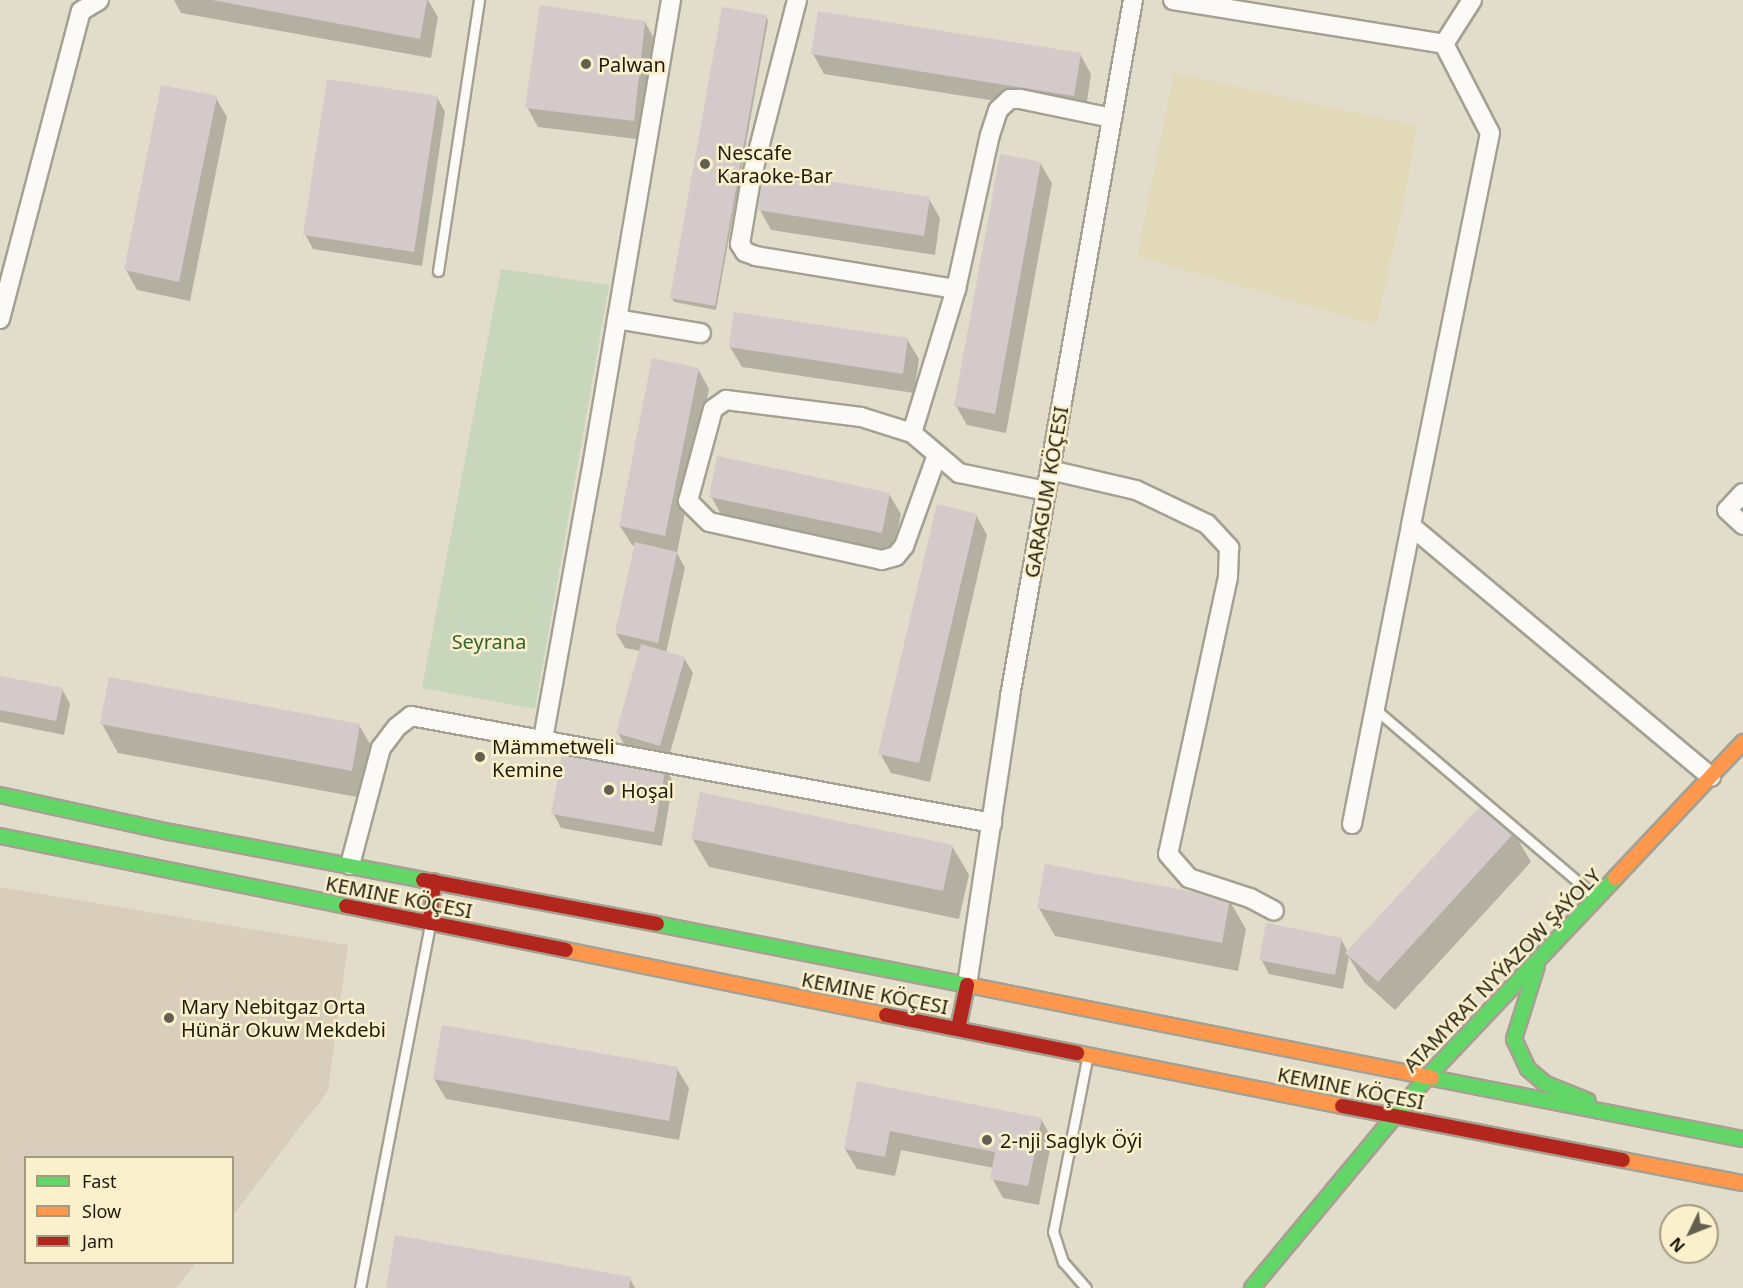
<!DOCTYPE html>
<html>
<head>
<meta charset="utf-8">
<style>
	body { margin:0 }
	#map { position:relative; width:1743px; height:1288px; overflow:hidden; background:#e2ddca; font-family:"Noto Sans",sans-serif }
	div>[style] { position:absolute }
	.built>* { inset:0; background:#e2d9b9 }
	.education>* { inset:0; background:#d9cebc }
	.green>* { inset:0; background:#c8d6bc }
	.shadow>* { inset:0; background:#0003 }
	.building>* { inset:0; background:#d3cac9 }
	.roads { filter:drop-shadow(2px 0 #a5a192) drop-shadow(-2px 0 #a5a192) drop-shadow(0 2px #a5a192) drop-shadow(0 -2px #a5a192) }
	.lane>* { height:9px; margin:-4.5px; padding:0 4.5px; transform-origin:4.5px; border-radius:4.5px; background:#fbfaf7 }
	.street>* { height:18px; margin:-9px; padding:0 9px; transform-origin:9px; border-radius:9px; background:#fbfaf7 }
	.fast>* { height:14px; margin:-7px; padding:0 7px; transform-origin:7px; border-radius:7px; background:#63d668 }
	.slow>* { height:14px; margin:-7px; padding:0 7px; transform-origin:7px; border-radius:7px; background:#ff974d }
	.jam>* { height:14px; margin:-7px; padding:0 7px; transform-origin:7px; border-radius:7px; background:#b3261e }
	.dots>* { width:16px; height:16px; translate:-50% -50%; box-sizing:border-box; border:3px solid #faf0cc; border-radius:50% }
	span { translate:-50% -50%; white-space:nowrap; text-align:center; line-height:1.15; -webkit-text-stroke:5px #faf0cc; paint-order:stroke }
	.poi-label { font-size:20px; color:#201c0f }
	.left { translate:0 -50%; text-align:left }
	.street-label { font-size:20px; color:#201c0f }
	.park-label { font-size:20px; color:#336432 }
	.legend { position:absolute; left:24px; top:1156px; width:210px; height:108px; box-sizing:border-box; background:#faf0cc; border:2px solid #a39b80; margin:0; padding:8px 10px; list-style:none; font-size:18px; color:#201c0f }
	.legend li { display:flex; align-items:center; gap:12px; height:30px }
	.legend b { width:30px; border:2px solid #a39b80 }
	.north { position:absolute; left:1659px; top:1204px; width:60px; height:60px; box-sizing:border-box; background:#faf0cc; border:2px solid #a39b80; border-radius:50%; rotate:227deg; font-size:16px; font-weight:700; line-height:24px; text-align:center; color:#201c0f }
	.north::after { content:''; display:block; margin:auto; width:21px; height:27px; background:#646050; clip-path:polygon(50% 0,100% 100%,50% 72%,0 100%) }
</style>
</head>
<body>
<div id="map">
	<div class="built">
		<i style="clip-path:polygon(1174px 73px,1417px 126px,1404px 200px,1376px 325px,1137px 256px)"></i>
	</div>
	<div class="education">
		<i style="clip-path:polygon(0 887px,348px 945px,328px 1091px,233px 1215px,232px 1158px,26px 1158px,26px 1262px,196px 1263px,176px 1288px,0 1288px)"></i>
	</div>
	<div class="green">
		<i style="clip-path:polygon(501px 269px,609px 285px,535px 709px,422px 688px)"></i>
	</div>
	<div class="shadow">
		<i style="clip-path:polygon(174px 0,428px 0,438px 17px,431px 58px,181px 13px)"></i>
		<i style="clip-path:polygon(766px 16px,768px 21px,716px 310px,674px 302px,672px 298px)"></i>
		<i style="clip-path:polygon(645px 22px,656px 42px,645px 140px,538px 127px,527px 107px)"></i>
		<i style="clip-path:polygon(813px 54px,1080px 54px,1091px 74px,1085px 115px,824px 74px)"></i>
		<i style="clip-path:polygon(437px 97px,445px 112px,422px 266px,313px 249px,305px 234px)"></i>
		<i style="clip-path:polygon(216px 98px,227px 117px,190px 301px,137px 290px,126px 270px)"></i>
		<i style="clip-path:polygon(1040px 163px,1052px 183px,1006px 433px,967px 425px,956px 406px)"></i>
		<i style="clip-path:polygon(929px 199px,940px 218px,935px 255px,771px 230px,760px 210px)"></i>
		<i style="clip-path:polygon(907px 339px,919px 359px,914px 393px,742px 367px,730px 347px)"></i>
		<i style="clip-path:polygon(698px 369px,709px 389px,677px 553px,685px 568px,666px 653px,684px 658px,693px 673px,668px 760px,626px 748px,618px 733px,641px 651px,625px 648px,616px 633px,635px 546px,632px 545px,620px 526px)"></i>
		<i style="clip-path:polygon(889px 494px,901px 514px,893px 552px,722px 516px,711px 496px)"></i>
		<i style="clip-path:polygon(976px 515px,987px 535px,930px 782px,891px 773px,880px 753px)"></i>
		<i style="clip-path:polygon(0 677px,62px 689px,70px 704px,64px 735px,0 722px)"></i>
		<i style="clip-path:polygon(102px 724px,359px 725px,376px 754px,368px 799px,118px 753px)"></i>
		<i style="clip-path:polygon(665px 767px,673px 782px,662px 846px,561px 828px,553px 813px)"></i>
		<i style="clip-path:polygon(1514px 833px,1531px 862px,1395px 1010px,1364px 982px,1349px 957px,1343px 989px,1269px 974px,1261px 959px,1341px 939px,1348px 952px)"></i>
		<i style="clip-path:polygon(692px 838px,952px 846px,969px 875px,959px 919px,709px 867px)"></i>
		<i style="clip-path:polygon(1229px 900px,1246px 929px,1238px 971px,1055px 936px,1039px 908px)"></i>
		<i style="clip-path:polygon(677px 1069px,689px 1088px,679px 1140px,446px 1099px,434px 1079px)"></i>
		<i style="clip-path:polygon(858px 1083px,1041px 1119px,1052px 1139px,1039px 1205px,1003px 1198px,992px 1178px,994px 1168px,901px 1150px,895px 1176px,857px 1169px,845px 1149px)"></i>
		<i style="clip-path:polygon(630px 1279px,635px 1288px,387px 1288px)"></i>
	</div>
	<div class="building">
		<i style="clip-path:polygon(212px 0,427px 0,420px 39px)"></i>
		<i style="clip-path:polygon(540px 5px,645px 21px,634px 121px,525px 108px)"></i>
		<i style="clip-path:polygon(722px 7px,767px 15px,715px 306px,670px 298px)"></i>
		<i style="clip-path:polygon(818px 11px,1081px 53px,1074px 96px,811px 54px)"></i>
		<i style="clip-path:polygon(327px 79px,438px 96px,414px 252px,303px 235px)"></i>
		<i style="clip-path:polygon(161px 85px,217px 96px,179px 282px,124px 270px)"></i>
		<i style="clip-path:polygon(1000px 154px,1041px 162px,995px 414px,954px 406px)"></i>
		<i style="clip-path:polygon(764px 171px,930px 197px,924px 236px,758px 210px)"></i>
		<i style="clip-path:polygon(734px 312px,908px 338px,903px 374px,729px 347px)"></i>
		<i style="clip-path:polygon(652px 358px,699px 368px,665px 536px,619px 526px)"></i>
		<i style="clip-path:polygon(717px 456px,890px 493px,882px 533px,709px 497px)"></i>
		<i style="clip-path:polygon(937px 504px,977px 514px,919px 763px,878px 754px)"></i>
		<i style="clip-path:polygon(635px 542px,677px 552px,658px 643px,615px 633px)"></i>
		<i style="clip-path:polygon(641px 644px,685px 657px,660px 746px,616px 733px)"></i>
		<i style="clip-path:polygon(0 676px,63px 688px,56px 721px,0 710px)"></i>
		<i style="clip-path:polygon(109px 677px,360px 724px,352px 771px,100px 724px)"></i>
		<i style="clip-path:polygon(563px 748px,666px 766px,654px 832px,551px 814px)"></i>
		<i style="clip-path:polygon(700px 792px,953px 845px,943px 891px,691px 839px)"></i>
		<i style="clip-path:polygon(1483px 803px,1515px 832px,1378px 982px,1345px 953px)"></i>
		<i style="clip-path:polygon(1045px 864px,1230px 899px,1222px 943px,1037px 908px)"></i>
		<i style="clip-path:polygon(1266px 923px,1342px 938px,1335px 975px,1259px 960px)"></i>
		<i style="clip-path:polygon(442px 1025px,678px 1067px,669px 1121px,433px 1079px)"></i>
		<i style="clip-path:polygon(857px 1081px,1042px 1118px,1028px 1186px,990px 1179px,995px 1152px,890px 1131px,885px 1157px,844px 1149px)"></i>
		<i style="clip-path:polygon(395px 1235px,631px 1277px,629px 1288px,386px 1288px)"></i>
	</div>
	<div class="roads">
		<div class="lane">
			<i style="left:438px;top:271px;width:274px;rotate:-81.4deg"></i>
			<i style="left:1375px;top:709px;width:290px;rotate:40.4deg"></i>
			<i style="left:360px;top:1288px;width:370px;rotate:-79.1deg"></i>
			<i style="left:1086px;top:1288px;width:35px;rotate:-131deg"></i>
			<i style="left:1063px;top:1262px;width:32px;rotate:-108deg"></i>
			<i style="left:1053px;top:1232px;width:177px;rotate:-78.9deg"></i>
		</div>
		<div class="street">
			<i style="left:797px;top:0;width:185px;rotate:104.4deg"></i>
			<i style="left:751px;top:179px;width:66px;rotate:99.6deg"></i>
			<i style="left:740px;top:244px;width:9px;rotate:58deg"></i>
			<i style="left:745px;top:252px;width:12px;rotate:20deg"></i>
			<i style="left:756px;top:256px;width:203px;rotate:9.4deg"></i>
			<i style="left:1173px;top:0;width:275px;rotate:9.2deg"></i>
			<i style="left:1444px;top:44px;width:52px;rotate:-57.5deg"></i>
			<i style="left:1444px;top:44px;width:100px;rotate:62.7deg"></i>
			<i style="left:1490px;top:133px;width:401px;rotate:101.4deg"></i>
			<i style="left:1411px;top:526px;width:391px;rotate:39.9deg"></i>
			<i style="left:0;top:319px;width:318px;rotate:-75.3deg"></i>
			<i style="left:81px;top:11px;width:21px;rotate:-31deg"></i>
			<i style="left:617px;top:319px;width:85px;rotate:9.5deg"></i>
			<i style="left:912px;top:433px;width:151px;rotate:-73deg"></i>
			<i style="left:956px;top:289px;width:158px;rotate:-77.6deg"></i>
			<i style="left:990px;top:135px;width:26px;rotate:-72deg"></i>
			<i style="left:998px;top:110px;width:16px;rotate:-43deg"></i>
			<i style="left:1010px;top:99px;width:10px"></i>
			<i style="left:1020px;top:99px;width:94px;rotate:11.7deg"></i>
			<i style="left:937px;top:455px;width:97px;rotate:109.9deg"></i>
			<i style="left:904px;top:546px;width:13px;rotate:129deg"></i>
			<i style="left:896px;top:556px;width:15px;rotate:164deg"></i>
			<i style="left:882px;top:560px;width:177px;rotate:-167.6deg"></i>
			<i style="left:709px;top:522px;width:30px;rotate:-135deg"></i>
			<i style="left:688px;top:501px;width:95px;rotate:-74.8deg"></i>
			<i style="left:713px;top:409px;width:16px;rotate:-35deg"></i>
			<i style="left:726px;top:400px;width:136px;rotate:7.2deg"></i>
			<i style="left:861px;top:417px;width:53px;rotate:17.4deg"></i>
			<i style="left:912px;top:433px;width:62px;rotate:40.4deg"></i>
			<i style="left:959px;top:473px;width:89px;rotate:11.7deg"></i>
			<i style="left:1050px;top:470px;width:88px;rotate:13.1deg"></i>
			<i style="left:1136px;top:490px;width:79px;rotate:25.6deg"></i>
			<i style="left:1207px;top:524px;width:33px;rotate:47deg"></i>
			<i style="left:1229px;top:548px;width:29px;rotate:92deg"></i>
			<i style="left:1228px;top:577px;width:283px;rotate:102.2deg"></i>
			<i style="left:1168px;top:854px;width:32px;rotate:49deg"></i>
			<i style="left:1189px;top:878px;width:64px;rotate:18.2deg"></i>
			<i style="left:1250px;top:898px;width:27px;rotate:28deg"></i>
			<i style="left:1743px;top:493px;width:23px;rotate:133deg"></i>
			<i style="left:1727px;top:510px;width:22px;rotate:43deg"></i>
			<i style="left:543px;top:739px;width:270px;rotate:-79.8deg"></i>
			<i style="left:591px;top:473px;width:480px;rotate:-80.4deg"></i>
			<i style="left:1352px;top:824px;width:304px;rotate:-78.8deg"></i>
			<i style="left:350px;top:865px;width:121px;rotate:-75.2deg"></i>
			<i style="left:381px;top:748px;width:26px;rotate:-53deg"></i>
			<i style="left:397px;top:727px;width:18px;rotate:-38deg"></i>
			<i style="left:411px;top:716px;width:591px;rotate:10.43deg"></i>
			<i style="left:967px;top:985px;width:292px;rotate:-81.5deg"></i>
			<i style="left:1010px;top:696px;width:707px;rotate:-79.98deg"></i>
		</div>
		<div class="fast">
			<i style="left:0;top:795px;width:174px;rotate:12.3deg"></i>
			<i style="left:170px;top:832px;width:258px;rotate:10.7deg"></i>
			<i style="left:0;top:836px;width:353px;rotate:11.4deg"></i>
			<i style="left:657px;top:924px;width:317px;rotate:11.1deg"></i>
			<i style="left:1537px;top:966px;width:77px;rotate:107.5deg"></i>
			<i style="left:1514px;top:1039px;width:33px;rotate:65deg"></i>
			<i style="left:1528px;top:1069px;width:23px;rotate:40deg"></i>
			<i style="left:1546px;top:1084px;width:45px;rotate:22deg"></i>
			<i style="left:1432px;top:1078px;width:317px;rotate:11.1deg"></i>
			<i style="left:1252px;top:1288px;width:274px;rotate:-50.3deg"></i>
			<i style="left:1427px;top:1077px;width:274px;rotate:-46.6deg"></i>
		</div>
		<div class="slow">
			<i style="left:1615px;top:878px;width:187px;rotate:-46.7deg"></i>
			<i style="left:566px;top:950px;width:327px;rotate:11.5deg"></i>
			<i style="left:968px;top:985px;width:473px;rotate:11.3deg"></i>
			<i style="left:1077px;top:1053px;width:270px;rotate:11.3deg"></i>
			<i style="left:1623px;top:1160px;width:122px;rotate:10.9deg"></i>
		</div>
		<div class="jam">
			<i style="left:423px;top:880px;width:238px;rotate:10.6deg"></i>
			<i style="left:346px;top:906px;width:224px;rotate:11.3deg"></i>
			<i style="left:430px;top:923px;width:42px;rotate:-84.6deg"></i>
			<i style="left:886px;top:1015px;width:195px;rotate:11.3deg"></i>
			<i style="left:958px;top:1029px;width:45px;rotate:-78.4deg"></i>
			<i style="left:1342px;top:1106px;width:286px;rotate:10.9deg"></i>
		</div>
	</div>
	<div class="dots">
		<i style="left:586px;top:64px;background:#646050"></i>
		<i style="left:705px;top:164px;background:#646050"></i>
		<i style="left:480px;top:757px;background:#646050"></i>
		<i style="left:609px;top:790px;background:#646050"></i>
		<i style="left:169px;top:1018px;background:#646050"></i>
		<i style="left:987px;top:1140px;background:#646050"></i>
	</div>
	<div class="poi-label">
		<span class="left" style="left:598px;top:64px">Palwan</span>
		<span class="left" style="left:717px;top:164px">Nescafe<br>Karaoke-Bar</span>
		<span class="left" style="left:492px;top:758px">Mämmetweli<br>Kemine</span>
		<span class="left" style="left:621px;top:790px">Hoşal</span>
		<span class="left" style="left:181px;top:1018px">Mary Nebitgaz Orta<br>Hünär Okuw Mekdebi</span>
		<span class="left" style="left:1000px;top:1140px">2-nji Saglyk Öýi</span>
	</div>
	<div class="street-label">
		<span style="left:1046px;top:492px;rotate:-80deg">GARAGUM KÖÇESI</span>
		<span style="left:399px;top:897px;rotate:11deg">KEMINE KÖÇESI</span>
		<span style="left:1502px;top:970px;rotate:-46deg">ATAMYRAT NYÝAZOW ŞAÝOLY</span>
		<span style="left:875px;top:993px;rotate:11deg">KEMINE KÖÇESI</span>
		<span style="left:1351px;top:1088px;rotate:11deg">KEMINE KÖÇESI</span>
	</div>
	<div class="park-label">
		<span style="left:489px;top:641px">Seyrana</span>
	</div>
	<ul class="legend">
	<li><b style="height:8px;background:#63d668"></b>Fast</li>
	<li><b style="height:8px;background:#ff974d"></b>Slow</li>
	<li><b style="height:8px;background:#b3261e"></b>Jam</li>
	</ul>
	<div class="north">N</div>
</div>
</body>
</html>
